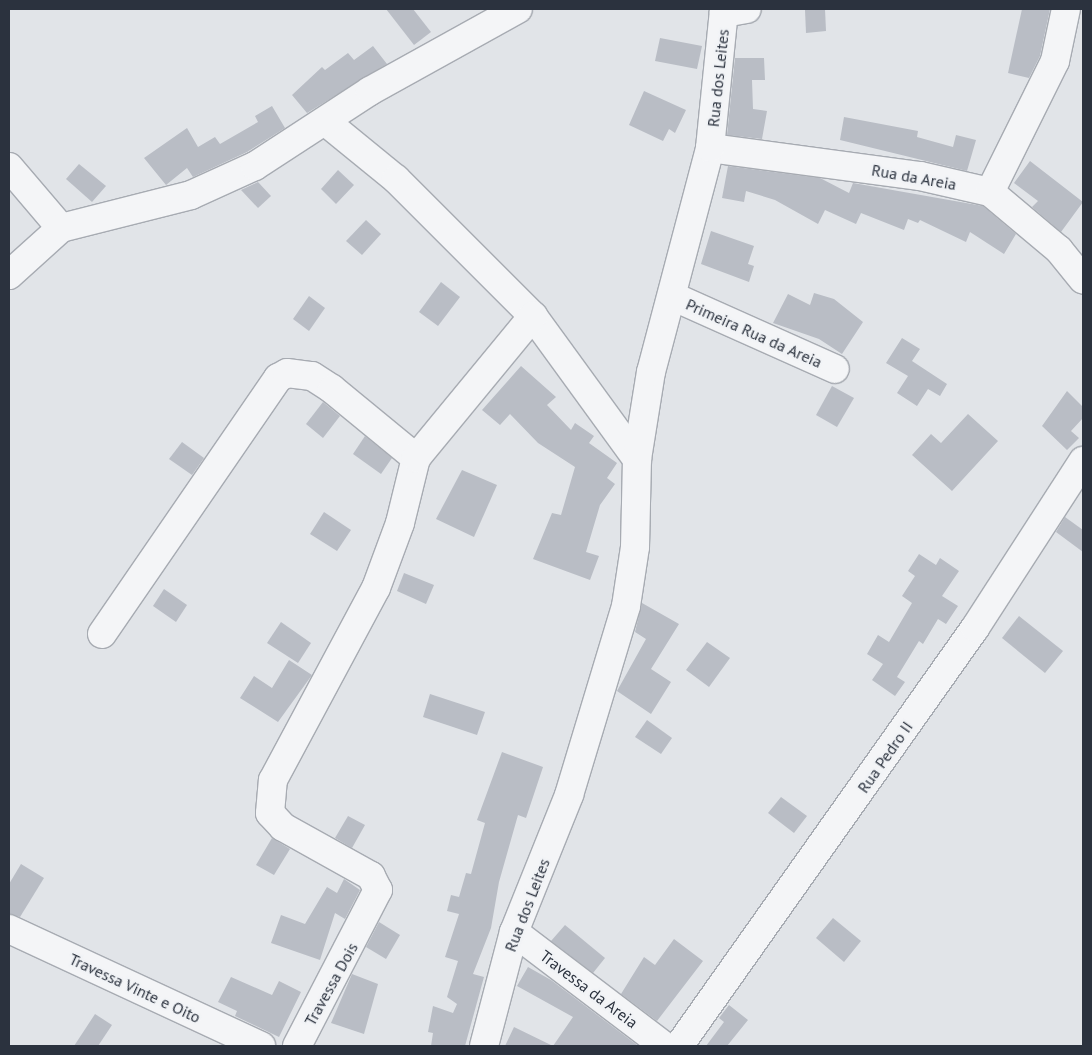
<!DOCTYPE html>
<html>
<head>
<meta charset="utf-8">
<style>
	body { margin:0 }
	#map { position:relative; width:1092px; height:1055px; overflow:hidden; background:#e1e4e8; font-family:"PT Sans",sans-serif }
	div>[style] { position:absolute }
	.building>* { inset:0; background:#b9bdc5 }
	.roads { filter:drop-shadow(1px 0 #a7abb2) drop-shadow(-1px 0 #a7abb2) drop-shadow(0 1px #a7abb2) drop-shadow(0 -1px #a7abb2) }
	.minor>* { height:28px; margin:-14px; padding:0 14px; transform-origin:14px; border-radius:14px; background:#f4f5f7 }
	span { translate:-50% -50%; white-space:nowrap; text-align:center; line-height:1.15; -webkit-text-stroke:4.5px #f1f3f6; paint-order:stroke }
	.street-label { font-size:16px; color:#2b323e }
	.frame { position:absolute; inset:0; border:10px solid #2b323e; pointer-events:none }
</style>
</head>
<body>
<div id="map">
	<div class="building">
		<i style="clip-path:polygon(386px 9px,413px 9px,431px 32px,414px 45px)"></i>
		<i style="clip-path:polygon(825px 9px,826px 31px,806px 33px,805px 10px)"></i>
		<i style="clip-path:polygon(1022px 9px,1050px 9px,1040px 56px,1029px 78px,1008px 73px)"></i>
		<i style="clip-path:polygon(660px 38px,702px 46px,697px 69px,655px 61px)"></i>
		<i style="clip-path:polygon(373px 46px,387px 64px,307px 113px,292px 95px,322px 67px,325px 70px,348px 53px,354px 60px)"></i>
		<i style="clip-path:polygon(735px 58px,764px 58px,765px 80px,752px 80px,753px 109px,767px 111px,762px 139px,727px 135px)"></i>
		<i style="clip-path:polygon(644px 91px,686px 110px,675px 133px,669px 129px,663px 141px,629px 125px)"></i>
		<i style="clip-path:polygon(272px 106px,285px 128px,247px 152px,193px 177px,187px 168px,166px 185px,144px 158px,187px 128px,198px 147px,215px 137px,220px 144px,258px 122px,255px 116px)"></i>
		<i style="clip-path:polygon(844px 117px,918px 131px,917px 137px,953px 147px,956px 135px,976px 140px,967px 171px,840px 140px)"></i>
		<i style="clip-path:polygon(1030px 161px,1083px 202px,1061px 232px,1032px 207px,1038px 201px,1014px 183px)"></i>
		<i style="clip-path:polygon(79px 164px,106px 186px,92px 202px,66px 179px)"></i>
		<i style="clip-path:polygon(728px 166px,820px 178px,849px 193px,853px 183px,983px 206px,1016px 234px,1004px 254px,970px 232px,966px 242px,920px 220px,918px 223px,908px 219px,904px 230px,861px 213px,856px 224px,825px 210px,818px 224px,775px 200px,746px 191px,744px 202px,722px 198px)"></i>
		<i style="clip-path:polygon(338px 170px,354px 185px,336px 204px,321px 189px)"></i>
		<i style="clip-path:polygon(258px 182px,271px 196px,258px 208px,241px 190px)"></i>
		<i style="clip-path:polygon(366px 220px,381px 234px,362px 255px,346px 241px)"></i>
		<i style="clip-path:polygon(711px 231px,754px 246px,748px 264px,754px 266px,749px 282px,701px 264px)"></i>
		<i style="clip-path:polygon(441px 282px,460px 297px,438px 326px,419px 312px)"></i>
		<i style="clip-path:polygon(814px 293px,834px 299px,863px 322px,842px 354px,819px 339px,773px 323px,788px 294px,810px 305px)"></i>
		<i style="clip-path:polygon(309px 296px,325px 308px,309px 331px,293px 319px)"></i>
		<i style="clip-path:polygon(902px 338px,920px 349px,912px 361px,947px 384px,940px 396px,928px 389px,917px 406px,897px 393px,908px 376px,886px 363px)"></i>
		<i style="clip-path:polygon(521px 366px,556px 397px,547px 405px,571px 430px,575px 423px,594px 436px,589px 443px,617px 463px,607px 478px,615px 484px,600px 505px,586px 552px,599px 556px,590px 580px,533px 559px,552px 513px,561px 515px,575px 467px,538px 443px,510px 414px,500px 425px,482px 410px)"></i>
		<i style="clip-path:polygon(832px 386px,854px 398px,837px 427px,816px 415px)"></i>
		<i style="clip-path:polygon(1067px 391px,1083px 407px,1083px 418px,1071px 431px,1079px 438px,1067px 450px,1042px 426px)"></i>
		<i style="clip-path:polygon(323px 402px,340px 416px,323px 438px,306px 424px)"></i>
		<i style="clip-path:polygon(968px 414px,998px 441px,952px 491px,912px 455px,931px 434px,941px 443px)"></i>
		<i style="clip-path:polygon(365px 436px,392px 458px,381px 474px,353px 454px)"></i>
		<i style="clip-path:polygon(182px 442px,204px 458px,192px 475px,169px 459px)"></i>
		<i style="clip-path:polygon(462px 470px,497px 485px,474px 537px,436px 519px)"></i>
		<i style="clip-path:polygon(324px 512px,351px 530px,337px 551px,310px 534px)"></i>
		<i style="clip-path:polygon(1065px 517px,1083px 530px,1083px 552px,1056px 532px)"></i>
		<i style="clip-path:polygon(919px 554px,936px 565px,940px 558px,959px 571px,942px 596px,958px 606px,946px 624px,938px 619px,923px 644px,919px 641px,897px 677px,905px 682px,895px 696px,872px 680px,883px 664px,867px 654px,878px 635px,889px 642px,912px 603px,902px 596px,915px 576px,908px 571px)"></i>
		<i style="clip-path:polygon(404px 573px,434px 585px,426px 604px,397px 591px)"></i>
		<i style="clip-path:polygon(164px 589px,187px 605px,176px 622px,153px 606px)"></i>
		<i style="clip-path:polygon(642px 603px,679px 624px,651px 669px,671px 682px,651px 714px,617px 691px,646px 639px,635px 632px)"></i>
		<i style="clip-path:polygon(1019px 616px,1063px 651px,1045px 673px,1002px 638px)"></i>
		<i style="clip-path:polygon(281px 622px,311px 643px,298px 663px,267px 643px)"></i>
		<i style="clip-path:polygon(707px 642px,730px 658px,709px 687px,686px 670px)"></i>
		<i style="clip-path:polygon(289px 660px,312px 675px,278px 722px,240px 698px,254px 676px,272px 688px)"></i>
		<i style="clip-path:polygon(430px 694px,485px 712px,477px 735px,423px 717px)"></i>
		<i style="clip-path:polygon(647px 720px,672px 738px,661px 754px,635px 737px)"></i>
		<i style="clip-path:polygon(502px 752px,543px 767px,526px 818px,518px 815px,499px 882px,491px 928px,473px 974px,484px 977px,465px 1046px,431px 1046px,433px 1033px,428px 1032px,433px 1006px,453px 1013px,457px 1004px,447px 997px,458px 961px,445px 957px,459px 914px,447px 911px,451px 895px,459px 897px,466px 873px,471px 874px,485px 823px,477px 820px)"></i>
		<i style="clip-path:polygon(781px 797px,807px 816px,794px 833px,768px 813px)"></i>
		<i style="clip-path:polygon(348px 816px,365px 825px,352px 848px,335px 838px)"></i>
		<i style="clip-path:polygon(272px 838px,290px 849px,274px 875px,256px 865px)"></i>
		<i style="clip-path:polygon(21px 864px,44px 878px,20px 917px,9px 914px,9px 884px)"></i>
		<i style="clip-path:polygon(344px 879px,360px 890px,345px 919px,335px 913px,320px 960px,271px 943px,281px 915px,305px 924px,327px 887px,337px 893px)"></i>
		<i style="clip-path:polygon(833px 918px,861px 941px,844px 962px,816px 938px)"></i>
		<i style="clip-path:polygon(379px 922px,400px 935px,386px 959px,366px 947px)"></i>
		<i style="clip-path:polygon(565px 925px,605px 958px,593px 973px,551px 941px)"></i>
		<i style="clip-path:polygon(674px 939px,703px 961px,657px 1021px,621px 994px,644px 957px,655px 965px)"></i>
		<i style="clip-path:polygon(528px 967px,551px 980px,637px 1045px,505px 1046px,514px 1027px,553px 1046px,573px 1017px,517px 986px)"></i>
		<i style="clip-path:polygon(352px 974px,378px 984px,364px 1034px,331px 1023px)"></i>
		<i style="clip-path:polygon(231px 977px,272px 995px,279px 981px,301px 992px,279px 1037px,235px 1016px,237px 1011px,218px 1002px)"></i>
		<i style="clip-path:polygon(729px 1005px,748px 1020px,727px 1046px,706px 1046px,724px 1022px,719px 1018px)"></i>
		<i style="clip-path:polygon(95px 1014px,112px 1025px,98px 1046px,74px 1046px)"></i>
	</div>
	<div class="roads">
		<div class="minor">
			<i style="left:724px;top:13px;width:23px;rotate:-10deg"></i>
			<i style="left:326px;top:122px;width:90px;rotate:39.2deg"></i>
			<i style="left:396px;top:179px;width:194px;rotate:45deg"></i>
			<i style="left:533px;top:316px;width:177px;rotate:54deg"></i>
			<i style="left:710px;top:148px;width:212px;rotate:7.6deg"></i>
			<i style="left:920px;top:176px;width:72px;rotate:12.9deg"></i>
			<i style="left:990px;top:192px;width:90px;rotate:40deg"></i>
			<i style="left:1059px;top:250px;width:38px;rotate:51deg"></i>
			<i style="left:9px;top:167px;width:80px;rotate:49.6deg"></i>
			<i style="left:990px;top:192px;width:146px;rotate:-63.6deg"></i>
			<i style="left:1055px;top:61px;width:53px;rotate:-78.1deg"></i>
			<i style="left:9px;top:275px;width:70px;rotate:-42.1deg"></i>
			<i style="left:61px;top:228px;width:134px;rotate:-14.2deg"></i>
			<i style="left:191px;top:195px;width:70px;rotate:-24.4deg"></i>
			<i style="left:255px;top:166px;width:137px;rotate:-33.1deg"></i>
			<i style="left:370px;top:91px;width:169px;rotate:-29deg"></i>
			<i style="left:674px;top:297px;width:176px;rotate:24.1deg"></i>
			<i style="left:102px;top:634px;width:311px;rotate:-55.5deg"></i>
			<i style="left:278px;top:378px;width:10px;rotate:-29deg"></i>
			<i style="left:287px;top:373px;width:25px;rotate:7deg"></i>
			<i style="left:312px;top:376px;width:24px;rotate:33deg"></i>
			<i style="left:332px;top:389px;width:109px;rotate:39.4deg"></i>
			<i style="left:9px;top:929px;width:278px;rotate:24.9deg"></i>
			<i style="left:514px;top:932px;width:188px;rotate:37.2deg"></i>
			<i style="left:297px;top:1046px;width:176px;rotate:-62.6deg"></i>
			<i style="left:378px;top:890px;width:16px;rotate:-117deg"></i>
			<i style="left:371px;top:876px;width:101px;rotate:-150.9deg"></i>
			<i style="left:283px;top:827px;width:19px;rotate:-133deg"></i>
			<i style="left:270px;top:813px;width:33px;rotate:-85deg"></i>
			<i style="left:273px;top:780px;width:218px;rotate:-61.8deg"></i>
			<i style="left:376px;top:588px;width:69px;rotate:-69.7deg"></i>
			<i style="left:400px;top:523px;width:67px;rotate:-76.2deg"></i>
			<i style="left:416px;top:458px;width:184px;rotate:-50.5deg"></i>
			<i style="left:484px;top:1046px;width:118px;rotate:-75.3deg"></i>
			<i style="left:514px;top:932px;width:148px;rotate:-68.1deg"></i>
			<i style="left:569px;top:795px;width:197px;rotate:-73.2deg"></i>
			<i style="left:626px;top:606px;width:60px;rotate:-81.3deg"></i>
			<i style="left:635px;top:547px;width:88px;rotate:-88.7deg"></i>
			<i style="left:637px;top:459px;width:88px;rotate:-80.9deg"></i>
			<i style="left:651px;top:372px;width:232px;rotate:-75.2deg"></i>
			<i style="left:710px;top:148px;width:140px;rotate:-84.2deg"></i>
			<i style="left:679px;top:1046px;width:512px;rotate:-54.7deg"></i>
			<i style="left:975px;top:628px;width:199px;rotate:-57.1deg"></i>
		</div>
	</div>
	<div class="street-label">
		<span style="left:718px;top:78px;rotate:-84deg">Rua dos Leites</span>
		<span style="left:914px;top:177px;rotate:10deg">Rua da Areia</span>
		<span style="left:754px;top:333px;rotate:24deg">Primeira Rua da Areia</span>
		<span style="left:885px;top:757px;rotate:-55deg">Rua Pedro II</span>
		<span style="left:527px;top:905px;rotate:-69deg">Rua dos Leites</span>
		<span style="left:331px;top:984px;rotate:-61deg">Travessa Dois</span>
		<span style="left:135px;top:988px;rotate:25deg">Travessa Vinte e Oito</span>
		<span style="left:589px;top:989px;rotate:37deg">Travessa da Areia</span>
	</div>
	<div class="frame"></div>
</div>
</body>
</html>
